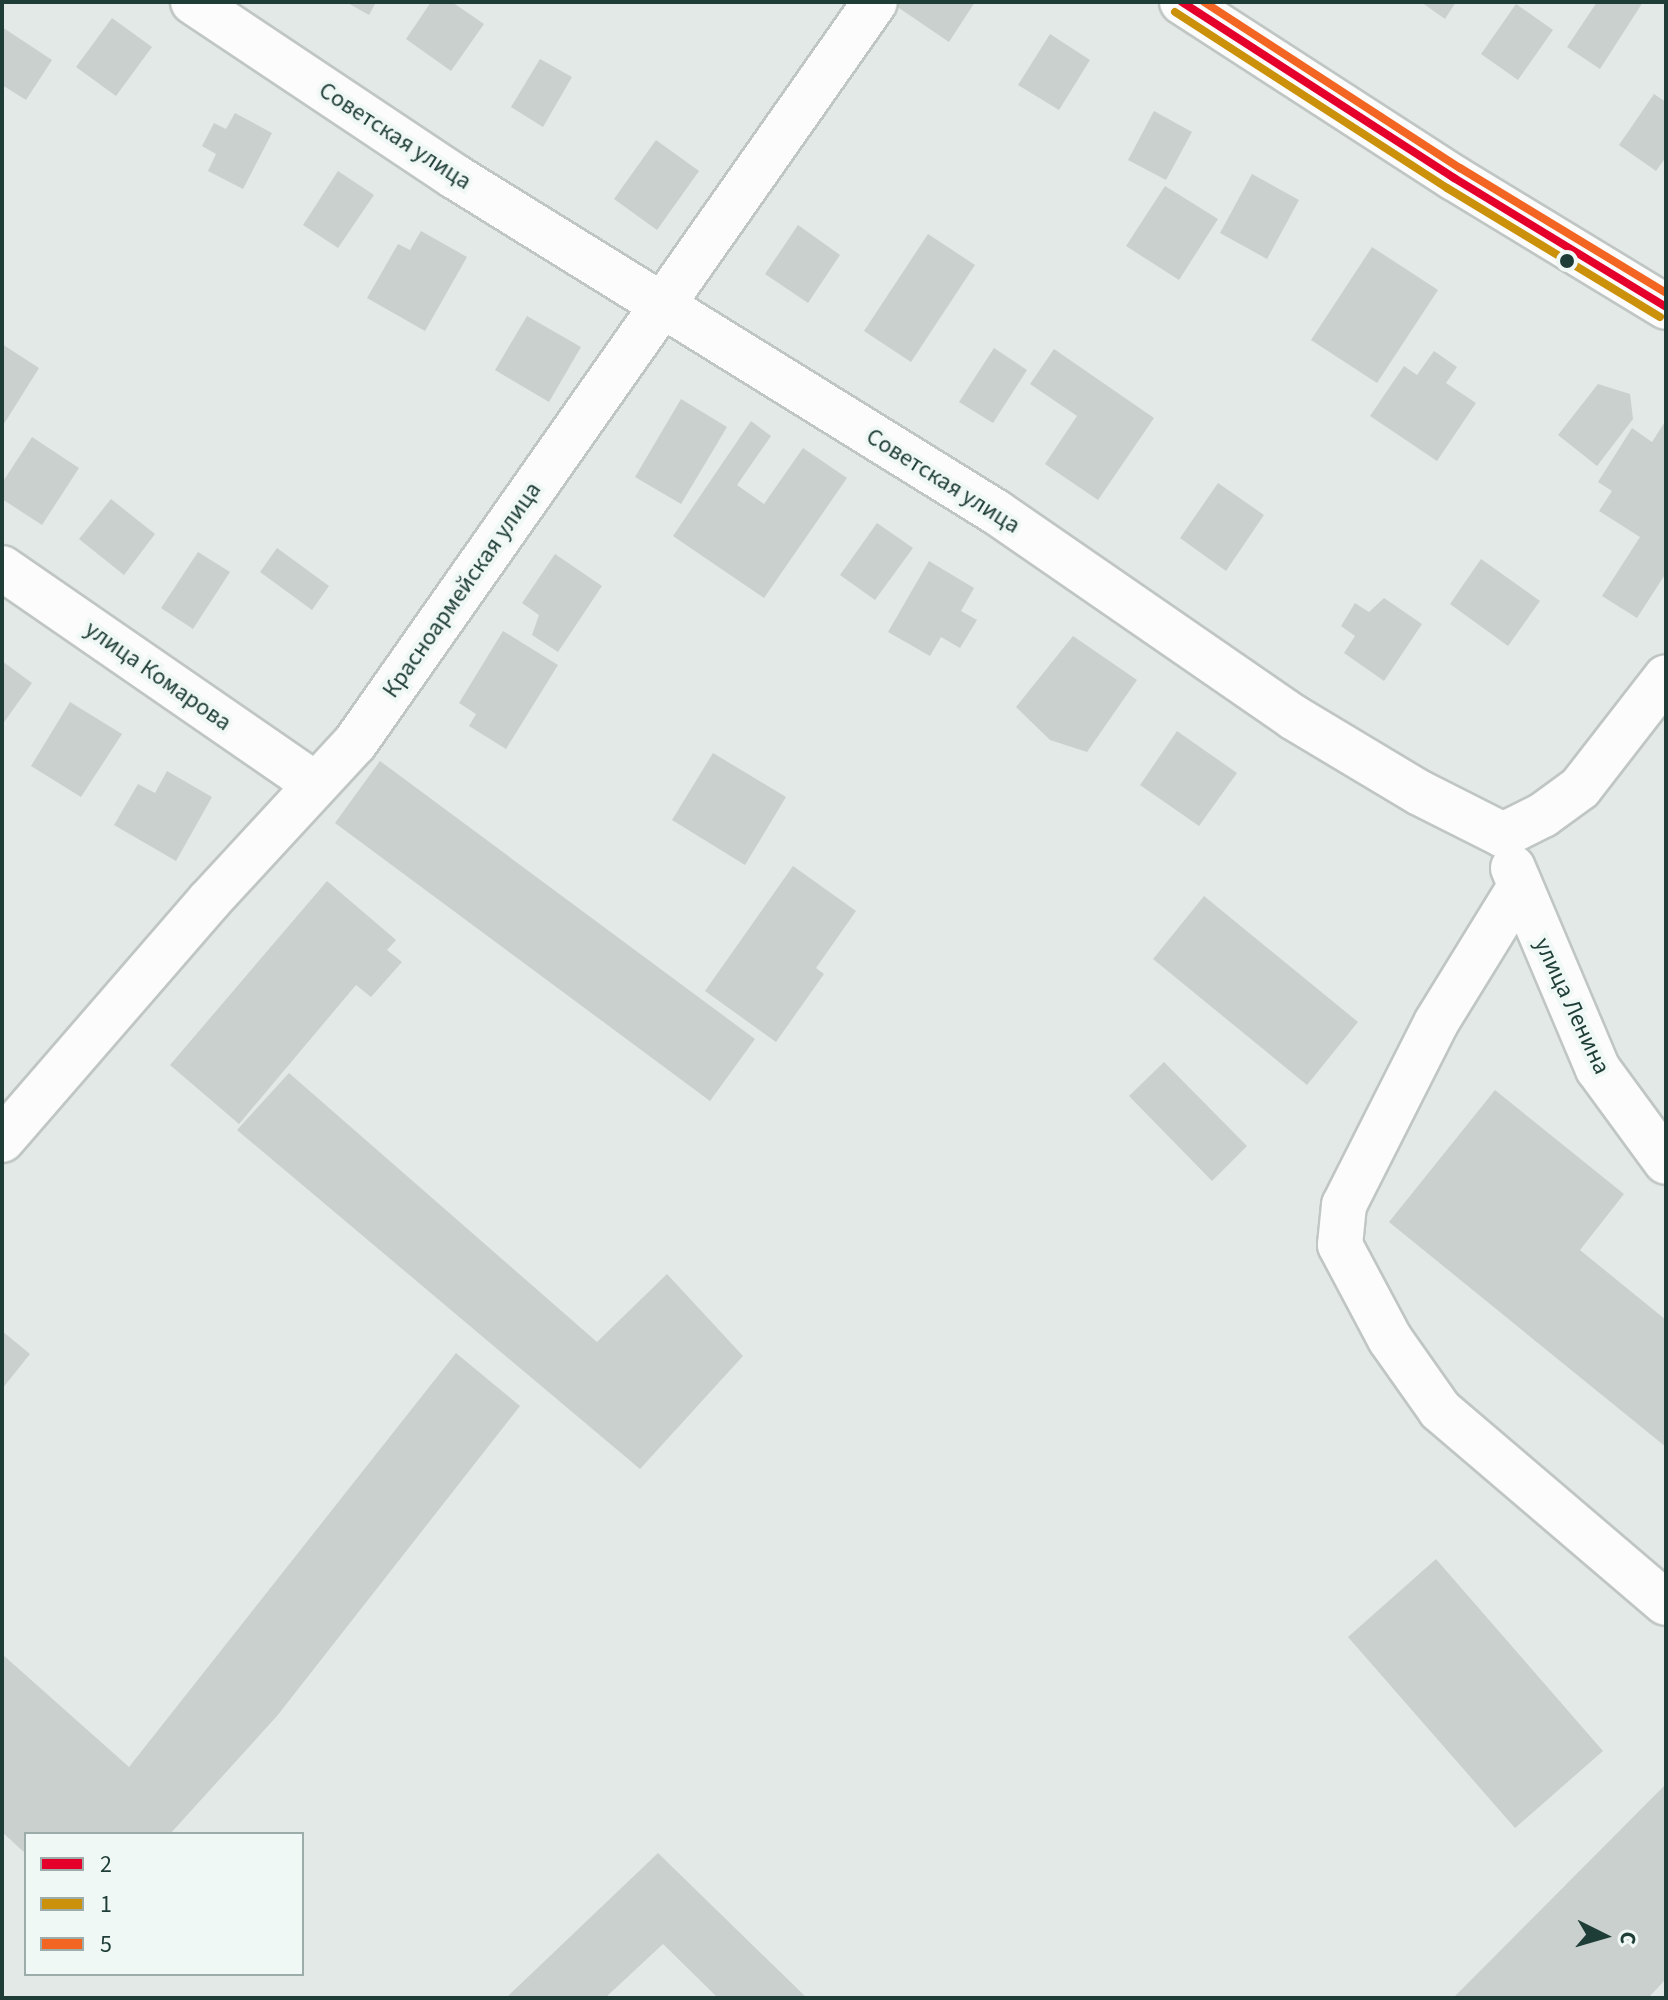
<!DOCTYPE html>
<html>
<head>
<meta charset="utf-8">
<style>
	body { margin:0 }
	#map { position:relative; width:1668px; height:2000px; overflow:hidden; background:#e3e9e6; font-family:"Source Sans 3",sans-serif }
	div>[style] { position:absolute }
	.building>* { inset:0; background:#cad0ce }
	.roads { filter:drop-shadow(2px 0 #c0c6c3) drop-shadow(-2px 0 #c0c6c3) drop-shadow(0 2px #c0c6c3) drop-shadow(0 -2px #c0c6c3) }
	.minor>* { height:44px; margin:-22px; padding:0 22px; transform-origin:22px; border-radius:22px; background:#fbfcfb }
	.bus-1>* { height:8px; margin:-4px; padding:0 4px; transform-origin:4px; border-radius:4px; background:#e4002b }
	.bus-2>* { height:8px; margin:-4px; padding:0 4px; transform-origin:4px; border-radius:4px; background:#cc910b }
	.bus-3>* { height:8px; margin:-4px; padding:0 4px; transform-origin:4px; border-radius:4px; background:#f26522 }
	.dots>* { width:22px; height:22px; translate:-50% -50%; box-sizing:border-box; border:4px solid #f0f8f5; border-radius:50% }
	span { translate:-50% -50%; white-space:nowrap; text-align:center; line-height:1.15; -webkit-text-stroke:8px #f0f8f5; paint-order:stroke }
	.street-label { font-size:24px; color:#1f3d37 }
	.frame { position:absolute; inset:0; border:4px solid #1f3d37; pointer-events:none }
	.legend { position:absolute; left:24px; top:1832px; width:280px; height:144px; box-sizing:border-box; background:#f0f8f5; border:2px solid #9cada9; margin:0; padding:10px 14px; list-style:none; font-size:24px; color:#1f3d37 }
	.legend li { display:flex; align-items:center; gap:16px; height:40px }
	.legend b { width:40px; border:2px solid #9cada9 }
	.north { position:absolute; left:1564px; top:1896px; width:80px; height:80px; -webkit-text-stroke:6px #f0f8f5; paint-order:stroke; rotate:95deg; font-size:22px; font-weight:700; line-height:32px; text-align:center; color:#1f3d37 }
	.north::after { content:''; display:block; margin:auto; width:28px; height:36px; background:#1f3d37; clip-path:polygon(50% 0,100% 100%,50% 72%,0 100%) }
</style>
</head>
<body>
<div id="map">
	<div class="building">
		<i style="clip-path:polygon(346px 2px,376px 2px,369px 15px)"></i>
		<i style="clip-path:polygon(431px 2px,452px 2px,484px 24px,451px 71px,406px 39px)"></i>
		<i style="clip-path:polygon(899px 2px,975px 2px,949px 42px,896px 6px)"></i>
		<i style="clip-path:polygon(1421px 2px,1456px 2px,1445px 19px)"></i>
		<i style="clip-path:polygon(1597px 2px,1643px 2px,1600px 69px,1567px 47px)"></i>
		<i style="clip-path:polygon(1516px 4px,1553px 30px,1518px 80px,1481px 54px)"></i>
		<i style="clip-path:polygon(112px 18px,152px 47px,116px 96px,76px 67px)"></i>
		<i style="clip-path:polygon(2px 27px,52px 60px,26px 100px,2px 85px)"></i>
		<i style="clip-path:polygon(1050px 34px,1090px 60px,1059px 110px,1018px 85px)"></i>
		<i style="clip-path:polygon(540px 59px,572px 77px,543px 127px,511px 107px)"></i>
		<i style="clip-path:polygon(1654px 94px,1666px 102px,1666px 157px,1656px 171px,1619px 145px)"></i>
		<i style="clip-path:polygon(1154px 111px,1192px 132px,1166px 180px,1128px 160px)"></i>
		<i style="clip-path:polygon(235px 113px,272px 133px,243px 189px,208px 171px,216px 154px,202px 146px,214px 123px,226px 129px)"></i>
		<i style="clip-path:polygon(656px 140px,699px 171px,657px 230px,614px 199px)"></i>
		<i style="clip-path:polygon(338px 171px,374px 195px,338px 248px,303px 225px)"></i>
		<i style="clip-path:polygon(1252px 174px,1299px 200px,1267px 259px,1220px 233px)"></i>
		<i style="clip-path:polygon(1165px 186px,1218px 219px,1179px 280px,1126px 246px)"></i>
		<i style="clip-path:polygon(798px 225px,840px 255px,808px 303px,765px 274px)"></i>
		<i style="clip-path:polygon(421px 231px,467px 257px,425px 331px,367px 298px,398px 244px,410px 250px)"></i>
		<i style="clip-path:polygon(928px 234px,975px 265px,911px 362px,864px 331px)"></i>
		<i style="clip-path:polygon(1372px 247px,1438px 290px,1377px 383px,1311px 340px)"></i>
		<i style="clip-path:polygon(527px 316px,581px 347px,549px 402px,495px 370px)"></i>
		<i style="clip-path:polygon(2px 344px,39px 368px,2px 427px)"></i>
		<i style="clip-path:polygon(994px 348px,1027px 370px,993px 423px,959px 402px)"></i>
		<i style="clip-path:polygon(1054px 349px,1154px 418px,1098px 500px,1045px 464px,1077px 416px,1030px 384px)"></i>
		<i style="clip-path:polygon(1434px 351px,1457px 367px,1446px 383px,1476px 403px,1437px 461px,1370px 416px,1404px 366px,1417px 375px)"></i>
		<i style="clip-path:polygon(1598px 384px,1630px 394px,1633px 419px,1597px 466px,1558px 435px)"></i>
		<i style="clip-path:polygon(681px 399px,727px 427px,681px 504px,635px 477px)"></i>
		<i style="clip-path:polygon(1666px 420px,1666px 573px,1637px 618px,1602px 596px,1640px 537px,1599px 511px,1612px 491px,1598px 482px,1632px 428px,1652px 442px)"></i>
		<i style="clip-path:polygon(751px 421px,771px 436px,737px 485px,764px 504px,803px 448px,847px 478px,764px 598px,673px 536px)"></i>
		<i style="clip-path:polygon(32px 437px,79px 468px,42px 525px,2px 499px,2px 483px)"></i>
		<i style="clip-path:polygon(1218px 483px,1264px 515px,1226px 571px,1180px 538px)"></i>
		<i style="clip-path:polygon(111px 499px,155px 534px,124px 575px,79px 539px)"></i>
		<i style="clip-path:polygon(877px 523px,913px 548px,875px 600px,840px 575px)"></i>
		<i style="clip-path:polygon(277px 548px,329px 586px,312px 610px,260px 572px)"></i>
		<i style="clip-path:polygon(198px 552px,230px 572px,193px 629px,161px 608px)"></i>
		<i style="clip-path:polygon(555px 554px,602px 586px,558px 652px,532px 635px,539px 615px,522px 603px)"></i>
		<i style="clip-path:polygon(1481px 559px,1540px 601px,1508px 646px,1450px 604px)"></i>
		<i style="clip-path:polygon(929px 561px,974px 588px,961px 611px,977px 620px,960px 648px,941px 637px,930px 656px,888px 632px)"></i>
		<i style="clip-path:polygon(1384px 598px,1422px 624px,1384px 681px,1344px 653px,1355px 636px,1341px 626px,1355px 603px,1369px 612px)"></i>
		<i style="clip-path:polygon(503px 631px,558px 665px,506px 749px,469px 726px,476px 714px,459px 703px)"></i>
		<i style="clip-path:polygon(1073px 636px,1137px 680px,1087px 752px,1050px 740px,1016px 707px)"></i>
		<i style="clip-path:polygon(2px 661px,32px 683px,2px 725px)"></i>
		<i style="clip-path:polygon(70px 702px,122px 734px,81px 797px,31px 766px)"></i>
		<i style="clip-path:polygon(1177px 731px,1237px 773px,1199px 826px,1140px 785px)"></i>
		<i style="clip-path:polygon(713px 753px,786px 797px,745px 865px,672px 820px)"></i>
		<i style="clip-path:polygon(380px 761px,755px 1039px,710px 1101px,335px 823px)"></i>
		<i style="clip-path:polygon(167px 771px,212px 797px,176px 861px,114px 825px,138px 784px,155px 793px)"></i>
		<i style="clip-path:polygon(793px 866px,856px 911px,816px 968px,824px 974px,776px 1042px,705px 991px)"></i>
		<i style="clip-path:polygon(327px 881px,396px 940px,387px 950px,402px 962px,371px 997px,356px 985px,239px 1124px,170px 1065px)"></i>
		<i style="clip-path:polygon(1204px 896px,1358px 1022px,1307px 1085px,1153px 959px)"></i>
		<i style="clip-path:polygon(1164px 1062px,1247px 1146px,1212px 1181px,1129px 1096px)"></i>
		<i style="clip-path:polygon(289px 1073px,597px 1342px,667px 1274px,743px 1356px,640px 1469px,237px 1130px)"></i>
		<i style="clip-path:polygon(1495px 1090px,1624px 1194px,1580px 1250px,1666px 1320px,1666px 1447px,1389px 1222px)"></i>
		<i style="clip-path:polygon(2px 1331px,30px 1354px,2px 1389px)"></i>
		<i style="clip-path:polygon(456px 1353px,520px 1406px,277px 1716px,170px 1834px,26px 1834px,26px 1854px,2px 1832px,2px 1654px,129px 1767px)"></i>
		<i style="clip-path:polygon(1436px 1559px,1603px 1751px,1515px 1828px,1348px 1637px)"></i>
		<i style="clip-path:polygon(1666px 1784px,1666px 1979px,1648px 1998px,1453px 1998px)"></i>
		<i style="clip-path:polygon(658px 1853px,807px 1998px,718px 1998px,663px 1944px,605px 1998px,506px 1998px)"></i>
	</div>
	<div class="roads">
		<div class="minor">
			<i style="left:193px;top:2px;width:314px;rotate:33.7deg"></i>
			<i style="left:454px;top:176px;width:638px;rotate:31.8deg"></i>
			<i style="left:996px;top:512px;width:361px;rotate:34.6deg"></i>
			<i style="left:1293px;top:717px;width:148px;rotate:30.9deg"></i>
			<i style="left:1420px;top:793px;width:93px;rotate:26.8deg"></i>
			<i style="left:1182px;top:2px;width:324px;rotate:32.9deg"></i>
			<i style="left:1454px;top:178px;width:248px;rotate:31.3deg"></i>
			<i style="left:2px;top:568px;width:380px;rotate:34.6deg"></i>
			<i style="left:1503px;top:835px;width:45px;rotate:-26.6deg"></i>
			<i style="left:1543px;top:815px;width:46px;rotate:-36.1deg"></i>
			<i style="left:1580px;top:788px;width:140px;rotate:-52.2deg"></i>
			<i style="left:1513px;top:868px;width:218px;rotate:67.1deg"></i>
			<i style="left:1598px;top:1069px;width:115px;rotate:53.8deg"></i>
			<i style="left:1519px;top:888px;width:158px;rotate:121.6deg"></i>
			<i style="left:1436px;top:1023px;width:204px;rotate:116.8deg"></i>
			<i style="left:1344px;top:1205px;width:40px;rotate:95.7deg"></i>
			<i style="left:1340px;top:1245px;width:106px;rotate:62deg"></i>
			<i style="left:1390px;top:1339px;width:87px;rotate:54.8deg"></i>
			<i style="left:1440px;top:1410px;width:297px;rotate:40.5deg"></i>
			<i style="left:2px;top:1140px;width:316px;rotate:-49.1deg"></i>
			<i style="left:209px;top:901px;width:215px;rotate:-47.3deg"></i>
			<i style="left:355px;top:743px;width:905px;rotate:-54.94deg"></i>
		</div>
	</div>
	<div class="bus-1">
		<i style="left:1182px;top:2px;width:324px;rotate:32.9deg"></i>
		<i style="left:1454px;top:178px;width:248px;rotate:31.3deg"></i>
	</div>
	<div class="bus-2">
		<i style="left:1175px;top:12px;width:324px;rotate:32.9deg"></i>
		<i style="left:1447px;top:188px;width:249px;rotate:31.2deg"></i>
	</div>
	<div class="bus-3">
		<i style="left:1204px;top:2px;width:305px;rotate:33deg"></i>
		<i style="left:1460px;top:168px;width:241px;rotate:31.2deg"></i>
	</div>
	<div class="dots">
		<i style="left:1567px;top:261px;background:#1f3d37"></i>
	</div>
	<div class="street-label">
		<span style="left:395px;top:136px;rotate:33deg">Советская улица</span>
		<span style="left:943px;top:481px;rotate:32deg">Советская улица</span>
		<span style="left:462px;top:590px;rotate:-55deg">Красноармейская улица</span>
		<span style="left:158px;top:676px;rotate:35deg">улица Комарова</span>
		<span style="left:1572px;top:1006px;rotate:65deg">улица Ленина</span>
	</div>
	<div class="frame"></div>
	<ul class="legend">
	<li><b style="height:10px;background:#e4002b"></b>2</li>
	<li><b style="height:10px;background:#cc910b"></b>1</li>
	<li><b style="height:10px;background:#f26522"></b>5</li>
	</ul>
	<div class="north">С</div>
</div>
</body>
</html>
